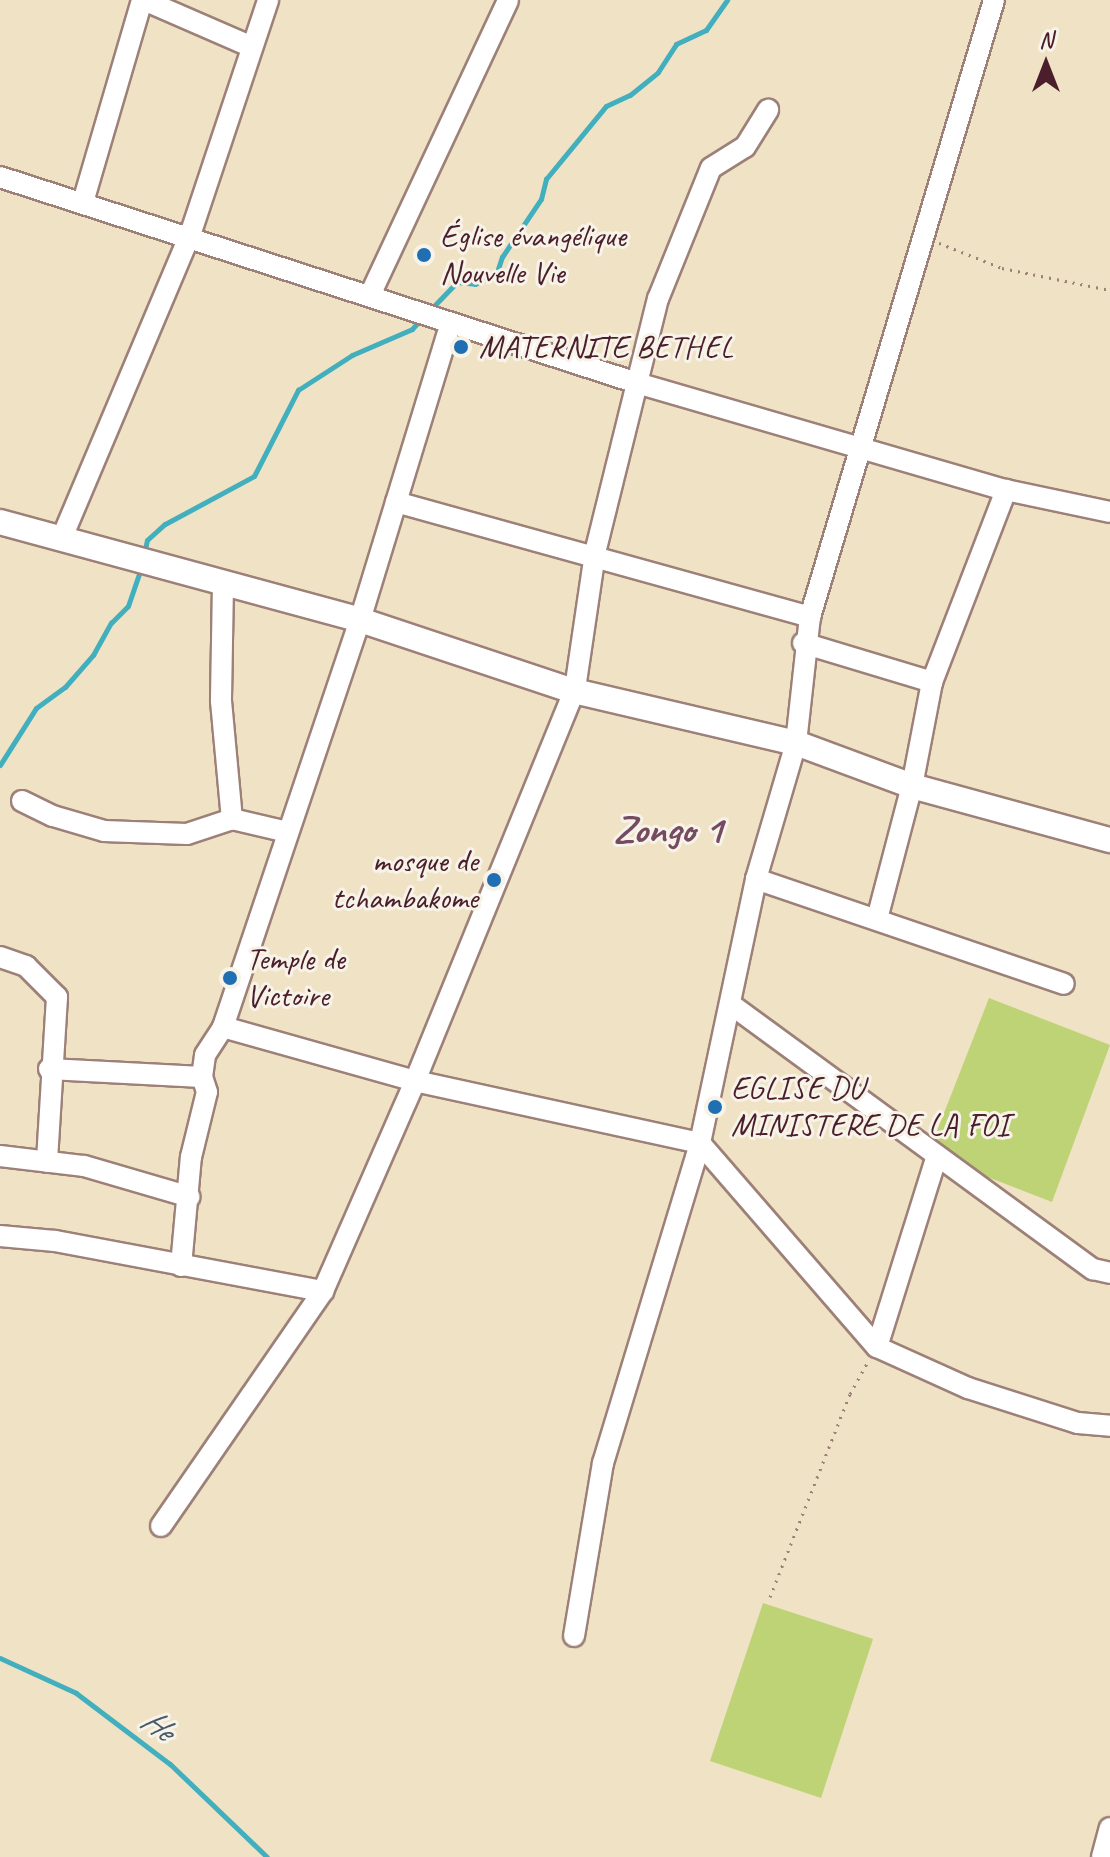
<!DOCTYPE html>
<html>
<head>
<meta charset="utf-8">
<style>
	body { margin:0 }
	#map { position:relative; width:1110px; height:1857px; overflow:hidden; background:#f0e2c5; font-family:Caveat,sans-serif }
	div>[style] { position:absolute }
	.green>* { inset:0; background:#bed376 }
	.stream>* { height:5px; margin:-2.5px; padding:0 2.5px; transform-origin:2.5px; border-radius:2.5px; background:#41afbe }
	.path>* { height:3px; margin-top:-1.5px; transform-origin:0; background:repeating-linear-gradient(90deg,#9d8078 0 2px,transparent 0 8px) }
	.roads { filter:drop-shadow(2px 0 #9d8078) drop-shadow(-2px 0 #9d8078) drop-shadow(0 2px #9d8078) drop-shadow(0 -2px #9d8078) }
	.minor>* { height:20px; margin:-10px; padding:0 10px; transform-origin:10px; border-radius:10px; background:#fff }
	.tertiary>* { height:24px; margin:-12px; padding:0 12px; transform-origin:12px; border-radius:12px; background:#fff }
	.dots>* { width:22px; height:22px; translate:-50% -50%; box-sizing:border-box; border:4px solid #f7f3e8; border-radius:50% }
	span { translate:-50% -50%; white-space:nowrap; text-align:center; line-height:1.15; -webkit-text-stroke:6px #f7f3e8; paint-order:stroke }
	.poi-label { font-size:32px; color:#4a1f2b }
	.left { translate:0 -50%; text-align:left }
	.right { translate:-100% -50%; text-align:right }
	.water-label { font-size:34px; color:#465966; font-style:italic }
	.district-label { font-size:40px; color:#754b62; font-weight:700 }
	.north { position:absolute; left:1006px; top:24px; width:80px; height:80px; -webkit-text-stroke:6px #f7f3e8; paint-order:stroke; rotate:0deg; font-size:22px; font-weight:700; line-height:32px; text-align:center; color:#4a1f2b }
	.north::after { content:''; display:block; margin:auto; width:28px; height:36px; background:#4a1f2b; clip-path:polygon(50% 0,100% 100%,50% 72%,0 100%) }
</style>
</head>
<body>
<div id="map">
	<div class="green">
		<i style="clip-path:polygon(989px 998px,1110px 1045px,1052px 1202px,928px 1154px)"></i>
		<i style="clip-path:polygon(763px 1603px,873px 1639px,821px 1798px,710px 1761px)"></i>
	</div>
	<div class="stream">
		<i style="left:429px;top:311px;width:40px;rotate:-46deg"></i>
		<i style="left:457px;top:282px;width:18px;rotate:6deg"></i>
		<i style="left:475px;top:284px;width:23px;rotate:-23deg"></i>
		<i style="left:496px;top:275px;width:19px;rotate:-72deg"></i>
		<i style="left:502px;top:257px;width:70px;rotate:-56.1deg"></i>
		<i style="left:541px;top:199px;width:21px;rotate:-76deg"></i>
		<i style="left:546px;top:179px;width:94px;rotate:-50.6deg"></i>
		<i style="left:606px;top:106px;width:26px;rotate:-25deg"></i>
		<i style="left:630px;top:95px;width:36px;rotate:-39deg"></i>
		<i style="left:658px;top:72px;width:33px;rotate:-57deg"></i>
		<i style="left:676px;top:44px;width:33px;rotate:-25deg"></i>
		<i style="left:706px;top:30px;width:37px;rotate:-55deg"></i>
		<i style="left:144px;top:554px;width:14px;rotate:-78deg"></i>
		<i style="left:147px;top:540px;width:24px;rotate:-42deg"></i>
		<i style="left:165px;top:524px;width:101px;rotate:-28.3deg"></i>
		<i style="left:254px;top:476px;width:97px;rotate:-62.9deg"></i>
		<i style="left:298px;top:390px;width:64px;rotate:-32.9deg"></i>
		<i style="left:352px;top:355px;width:65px;rotate:-23.4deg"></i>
		<i style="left:412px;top:329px;width:15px;rotate:-48deg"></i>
		<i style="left:0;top:765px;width:67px;rotate:-57.7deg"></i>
		<i style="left:36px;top:708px;width:36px;rotate:-36deg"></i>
		<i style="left:65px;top:687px;width:43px;rotate:-48.8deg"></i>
		<i style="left:93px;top:655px;width:37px;rotate:-61deg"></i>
		<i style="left:111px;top:623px;width:24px;rotate:-45deg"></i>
		<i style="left:128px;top:606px;width:40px;rotate:-71.1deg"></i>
		<i style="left:0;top:1658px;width:84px;rotate:24.7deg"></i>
		<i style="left:76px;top:1693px;width:118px;rotate:37.1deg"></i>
		<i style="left:170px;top:1764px;width:134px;rotate:43.8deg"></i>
	</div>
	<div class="path">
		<i style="left:939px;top:243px;width:68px;rotate:21.6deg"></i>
		<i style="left:1002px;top:268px;width:110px;rotate:11.5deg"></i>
		<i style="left:770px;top:1597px;width:218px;rotate:-68.5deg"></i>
		<i style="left:850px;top:1394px;width:38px;rotate:-61deg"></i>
	</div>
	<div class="roads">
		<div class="minor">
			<i style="left:144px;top:0;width:116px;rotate:23.5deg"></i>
			<i style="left:0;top:177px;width:673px;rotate:17.92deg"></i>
			<i style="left:640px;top:384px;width:381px;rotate:16.2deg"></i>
			<i style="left:1006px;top:490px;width:106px;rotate:11.9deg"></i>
			<i style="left:83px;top:202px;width:210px;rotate:-73.7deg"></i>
			<i style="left:371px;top:293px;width:323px;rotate:-64.9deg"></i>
			<i style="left:396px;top:502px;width:430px;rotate:15.5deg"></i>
			<i style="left:61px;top:540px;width:331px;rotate:-67.1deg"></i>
			<i style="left:190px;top:235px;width:248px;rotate:-71.6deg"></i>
			<i style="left:223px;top:584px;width:117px;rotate:91deg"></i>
			<i style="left:221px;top:701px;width:119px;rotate:84.7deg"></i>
			<i style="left:803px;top:643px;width:135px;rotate:16.8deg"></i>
			<i style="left:575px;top:689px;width:137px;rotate:-81.6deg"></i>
			<i style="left:595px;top:553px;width:262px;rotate:-76.1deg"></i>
			<i style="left:658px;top:299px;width:141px;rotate:-68deg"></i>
			<i style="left:711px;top:168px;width:40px;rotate:-32deg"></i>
			<i style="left:745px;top:147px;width:44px;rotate:-58.1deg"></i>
			<i style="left:22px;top:801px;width:34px;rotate:26deg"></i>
			<i style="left:53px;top:816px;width:53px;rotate:16.4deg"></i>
			<i style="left:104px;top:831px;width:83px;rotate:2.1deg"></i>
			<i style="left:187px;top:834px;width:47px;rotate:-18.4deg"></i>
			<i style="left:232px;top:819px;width:57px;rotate:13.1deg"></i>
			<i style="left:756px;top:879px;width:325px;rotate:18.8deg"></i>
			<i style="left:877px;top:919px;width:138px;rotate:-75.3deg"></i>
			<i style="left:912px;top:786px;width:106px;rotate:-79.1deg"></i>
			<i style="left:932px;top:682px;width:206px;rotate:-68.9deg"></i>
			<i style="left:0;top:957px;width:28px;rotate:19deg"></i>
			<i style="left:26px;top:966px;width:44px;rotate:45deg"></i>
			<i style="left:57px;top:997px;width:165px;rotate:93.5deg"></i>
			<i style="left:733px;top:1006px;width:446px;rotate:36.2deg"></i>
			<i style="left:1093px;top:1269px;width:17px;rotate:13deg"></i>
			<i style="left:223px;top:1027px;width:199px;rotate:15.7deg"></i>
			<i style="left:415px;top:1081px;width:292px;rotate:12.3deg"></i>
			<i style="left:700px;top:1143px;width:270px;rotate:49.1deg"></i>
			<i style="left:877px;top:1347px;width:100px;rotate:24.3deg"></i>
			<i style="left:968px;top:1388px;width:115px;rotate:17.7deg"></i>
			<i style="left:1078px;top:1423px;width:32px;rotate:5deg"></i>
			<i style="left:49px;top:1069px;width:153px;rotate:3deg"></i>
			<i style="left:0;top:1156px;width:85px;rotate:6.8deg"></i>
			<i style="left:84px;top:1166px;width:110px;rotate:16.3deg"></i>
			<i style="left:0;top:1236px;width:55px;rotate:5.2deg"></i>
			<i style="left:55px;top:1241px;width:273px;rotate:10.6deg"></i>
			<i style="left:181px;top:1266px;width:109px;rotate:-84.8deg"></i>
			<i style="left:191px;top:1157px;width:67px;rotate:-76.2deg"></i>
			<i style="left:207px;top:1092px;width:16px;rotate:-108deg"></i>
			<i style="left:202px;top:1077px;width:22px;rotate:-82deg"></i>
			<i style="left:205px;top:1055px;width:33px;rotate:-57deg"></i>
			<i style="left:223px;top:1027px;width:429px;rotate:-71.4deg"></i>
			<i style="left:360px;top:620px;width:307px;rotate:-73deg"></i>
			<i style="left:877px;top:1347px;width:200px;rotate:-72.6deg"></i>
			<i style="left:161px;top:1526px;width:285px;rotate:-55.4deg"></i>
			<i style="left:323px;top:1291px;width:229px;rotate:-66.3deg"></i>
			<i style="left:415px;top:1081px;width:421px;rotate:-67.8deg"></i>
			<i style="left:574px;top:1636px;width:175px;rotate:-80.5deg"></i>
			<i style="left:603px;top:1463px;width:334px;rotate:-73.1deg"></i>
			<i style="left:700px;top:1143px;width:270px;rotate:-78deg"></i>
			<i style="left:756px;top:879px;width:142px;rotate:-73.6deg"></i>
			<i style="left:796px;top:743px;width:127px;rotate:-83.7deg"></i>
			<i style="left:810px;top:617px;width:644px;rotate:-73.39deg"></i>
			<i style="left:1102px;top:1857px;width:30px;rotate:-75deg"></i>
		</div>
		<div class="tertiary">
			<i style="left:0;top:522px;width:373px;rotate:15.2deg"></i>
			<i style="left:360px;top:620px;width:225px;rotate:18.4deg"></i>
			<i style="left:574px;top:691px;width:228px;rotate:13.2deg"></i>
			<i style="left:796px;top:743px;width:124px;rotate:20.3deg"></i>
			<i style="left:912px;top:786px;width:205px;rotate:15.3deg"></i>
		</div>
	</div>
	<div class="dots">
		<i style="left:424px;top:255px;background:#1f6fb2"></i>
		<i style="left:461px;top:347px;background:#1f6fb2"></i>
		<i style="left:494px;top:880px;background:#1f6fb2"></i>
		<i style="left:230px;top:978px;background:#1f6fb2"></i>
		<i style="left:715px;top:1107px;background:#1f6fb2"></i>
	</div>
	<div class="poi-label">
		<span class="left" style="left:440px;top:255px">Église évangélique<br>Nouvelle Vie</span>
		<span class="left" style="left:479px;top:347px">MATERNITE BETHEL</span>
		<span class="right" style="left:478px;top:880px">mosque de<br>tchambakome</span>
		<span class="left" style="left:246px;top:978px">Temple de<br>Victoire</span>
		<span class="left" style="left:731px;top:1107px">EGLISE DU<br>MINISTERE DE LA FOI</span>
	</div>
	<div class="water-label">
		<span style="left:158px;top:1724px;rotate:37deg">He</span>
	</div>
	<div class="district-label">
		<span style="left:668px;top:829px">Zongo 1</span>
	</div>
	<div class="north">N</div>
</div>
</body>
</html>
